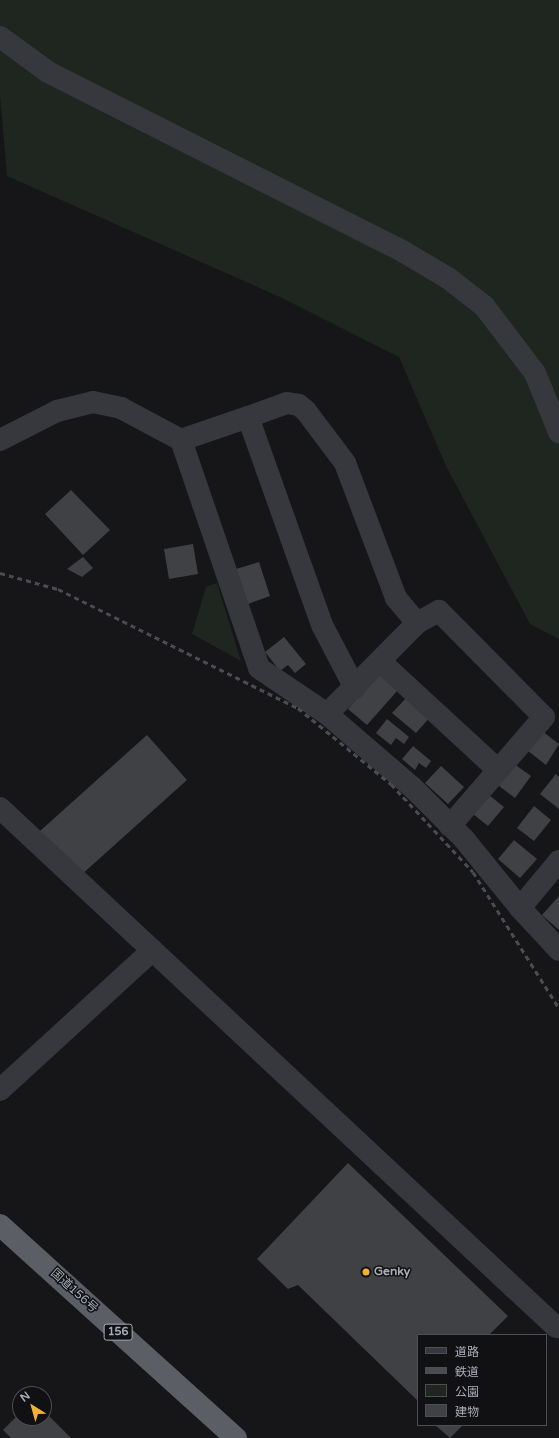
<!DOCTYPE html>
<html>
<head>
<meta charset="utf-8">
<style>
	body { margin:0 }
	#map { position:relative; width:559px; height:1438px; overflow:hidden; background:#161618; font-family:"Varela Round","Noto Sans JP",sans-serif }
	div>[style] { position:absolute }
	.green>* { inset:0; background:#1e261f }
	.building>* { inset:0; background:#404145 }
	.minor>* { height:22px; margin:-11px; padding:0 11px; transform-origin:11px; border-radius:11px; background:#37383d }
	.tertiary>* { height:22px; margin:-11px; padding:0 11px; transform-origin:11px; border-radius:11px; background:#37383d }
	.trunk>* { height:22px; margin:-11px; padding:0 11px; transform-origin:11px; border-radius:11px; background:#5b5e65 }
	.rail>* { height:3px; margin-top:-1.5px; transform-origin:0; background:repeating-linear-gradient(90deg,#4a4c52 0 5px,transparent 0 9px) }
	.dots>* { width:11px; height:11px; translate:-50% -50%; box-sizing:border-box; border:2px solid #111113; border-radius:50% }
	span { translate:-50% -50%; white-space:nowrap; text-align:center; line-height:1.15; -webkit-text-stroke:3px #111113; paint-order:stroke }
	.shield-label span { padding:1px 3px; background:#111113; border:1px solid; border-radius:3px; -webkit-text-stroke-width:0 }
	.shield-label { font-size:11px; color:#a8adb8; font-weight:700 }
	.poi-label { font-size:12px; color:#a8adb8; font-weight:700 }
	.left { translate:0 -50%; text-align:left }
	.street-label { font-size:12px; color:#a8adb8 }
	.legend { position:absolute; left:417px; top:1334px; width:130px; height:92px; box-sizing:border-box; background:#111113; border:1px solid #4d4f55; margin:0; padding:5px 7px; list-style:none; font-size:12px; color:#a8adb8 }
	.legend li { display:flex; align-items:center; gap:8px; height:20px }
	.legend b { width:20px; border:1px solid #4d4f55 }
	.north { position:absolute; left:12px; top:1386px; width:40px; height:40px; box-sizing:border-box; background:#111113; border:1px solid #4d4f55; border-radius:50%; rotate:323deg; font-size:11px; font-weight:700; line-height:16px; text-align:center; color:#a8adb8 }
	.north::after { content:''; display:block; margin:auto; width:14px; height:18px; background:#f2b134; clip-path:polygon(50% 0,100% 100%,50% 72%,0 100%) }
</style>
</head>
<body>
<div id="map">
	<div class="green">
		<i style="clip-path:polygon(0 0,559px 0,559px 639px,530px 624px,446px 466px,399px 357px,280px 297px,7px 176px,0 96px)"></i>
		<i style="clip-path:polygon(217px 583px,241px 661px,192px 634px,206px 587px)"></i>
	</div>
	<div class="building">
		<i style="clip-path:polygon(71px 490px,110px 530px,83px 555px,45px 514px)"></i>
		<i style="clip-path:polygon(193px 544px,198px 574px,169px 579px,164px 549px)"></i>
		<i style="clip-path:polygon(83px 557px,93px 568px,82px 577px,67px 569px)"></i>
		<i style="clip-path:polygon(259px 562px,270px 596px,248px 604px,236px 569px)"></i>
		<i style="clip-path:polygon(284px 637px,306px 664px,295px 673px,288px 665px,280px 671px,265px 652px)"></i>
		<i style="clip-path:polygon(379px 673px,398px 690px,367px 725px,348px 709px)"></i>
		<i style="clip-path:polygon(408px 696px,431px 716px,416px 733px,392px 713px)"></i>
		<i style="clip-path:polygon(387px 719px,409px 737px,404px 744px,396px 738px,391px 745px,376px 733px)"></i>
		<i style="clip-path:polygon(538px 728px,559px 744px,546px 765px,523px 747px)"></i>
		<i style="clip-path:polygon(147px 735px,187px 780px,80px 876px,40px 831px)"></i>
		<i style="clip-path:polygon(413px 746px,431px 761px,426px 768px,419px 763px,415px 770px,402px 759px)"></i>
		<i style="clip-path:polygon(510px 761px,531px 776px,515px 798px,494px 782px)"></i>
		<i style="clip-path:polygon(441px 766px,464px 787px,448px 804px,425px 783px)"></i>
		<i style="clip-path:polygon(556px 774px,559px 777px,559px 809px,540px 794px)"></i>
		<i style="clip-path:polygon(484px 791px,504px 807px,488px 826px,468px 810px)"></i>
		<i style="clip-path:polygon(534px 806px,551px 820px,534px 841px,517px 828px)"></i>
		<i style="clip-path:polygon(514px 840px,537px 859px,520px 878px,498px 859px)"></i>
		<i style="clip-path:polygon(559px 896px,559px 930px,542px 915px)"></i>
		<i style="clip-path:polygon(348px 1163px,508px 1316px,489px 1335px,418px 1335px,418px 1401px,298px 1285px,288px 1289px,257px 1259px)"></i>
		<i style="clip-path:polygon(44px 1411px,71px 1438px,11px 1438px,3px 1430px,20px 1413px,20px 1418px,44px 1418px)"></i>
		<i style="clip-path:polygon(435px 1425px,463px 1425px,450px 1438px)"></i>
	</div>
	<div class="minor">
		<i style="left:248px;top:417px;width:41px;rotate:-19.7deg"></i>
		<i style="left:287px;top:403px;width:12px;rotate:9deg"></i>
		<i style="left:299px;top:405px;width:9px;rotate:41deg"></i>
		<i style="left:306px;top:411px;width:65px;rotate:53.1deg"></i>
		<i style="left:345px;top:463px;width:144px;rotate:69.3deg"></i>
		<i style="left:396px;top:598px;width:33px;rotate:50deg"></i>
		<i style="left:417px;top:623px;width:25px;rotate:-29deg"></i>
		<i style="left:439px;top:611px;width:149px;rotate:45.3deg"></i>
		<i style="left:544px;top:717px;width:144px;rotate:130.8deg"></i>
		<i style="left:0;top:440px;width:64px;rotate:-27deg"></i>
		<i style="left:57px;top:411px;width:37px;rotate:-14deg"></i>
		<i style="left:93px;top:402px;width:29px;rotate:12deg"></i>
		<i style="left:121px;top:408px;width:68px;rotate:28.1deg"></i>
		<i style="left:181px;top:440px;width:71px;rotate:-18.9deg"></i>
		<i style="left:248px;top:417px;width:221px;rotate:70.4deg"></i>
		<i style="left:322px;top:625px;width:71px;rotate:62.4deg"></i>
		<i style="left:181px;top:440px;width:241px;rotate:71.1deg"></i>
		<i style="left:259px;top:668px;width:82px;rotate:34.1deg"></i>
		<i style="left:327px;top:714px;width:112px;rotate:40.7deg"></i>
		<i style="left:412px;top:787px;width:74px;rotate:45deg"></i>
		<i style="left:464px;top:839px;width:89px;rotate:50.9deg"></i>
		<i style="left:520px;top:908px;width:57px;rotate:47.1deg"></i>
		<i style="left:381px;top:662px;width:158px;rotate:42.7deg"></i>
		<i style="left:327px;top:714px;width:128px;rotate:-45.3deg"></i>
		<i style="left:0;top:808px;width:761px;rotate:43.03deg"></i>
		<i style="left:520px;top:908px;width:61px;rotate:-50.3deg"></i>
		<i style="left:0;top:1090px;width:207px;rotate:-42.5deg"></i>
	</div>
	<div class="tertiary">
		<i style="left:0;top:37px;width:59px;rotate:36.1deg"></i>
		<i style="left:48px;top:72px;width:391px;rotate:26.8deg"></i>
		<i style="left:397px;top:248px;width:59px;rotate:30.5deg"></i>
		<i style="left:448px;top:278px;width:46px;rotate:37.9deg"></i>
		<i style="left:484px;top:306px;width:84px;rotate:52.7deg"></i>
		<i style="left:535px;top:373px;width:64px;rotate:67.9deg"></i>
	</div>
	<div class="trunk">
		<i style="left:0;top:1225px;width:318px;rotate:42.1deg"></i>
	</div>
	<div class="rail">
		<i style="left:0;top:573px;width:60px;rotate:15.4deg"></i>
		<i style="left:58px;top:589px;width:268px;rotate:26.4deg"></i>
		<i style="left:298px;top:708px;width:120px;rotate:39.3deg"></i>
		<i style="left:391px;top:784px;width:120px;rotate:47deg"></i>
		<i style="left:473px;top:872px;width:161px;rotate:57.7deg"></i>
	</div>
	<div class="dots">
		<i style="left:366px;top:1272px;background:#f2b134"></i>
	</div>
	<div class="shield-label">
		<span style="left:118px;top:1332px">156</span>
	</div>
	<div class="poi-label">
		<span class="left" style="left:374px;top:1272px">Genky</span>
	</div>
	<div class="street-label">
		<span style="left:74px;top:1291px;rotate:42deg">国道156号</span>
	</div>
	<ul class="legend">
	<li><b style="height:5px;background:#37383d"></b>道路</li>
	<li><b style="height:5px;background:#4a4c52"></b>鉄道</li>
	<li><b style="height:11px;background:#1e261f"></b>公園</li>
	<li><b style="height:11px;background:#404145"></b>建物</li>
	</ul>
	<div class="north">N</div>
</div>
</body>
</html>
